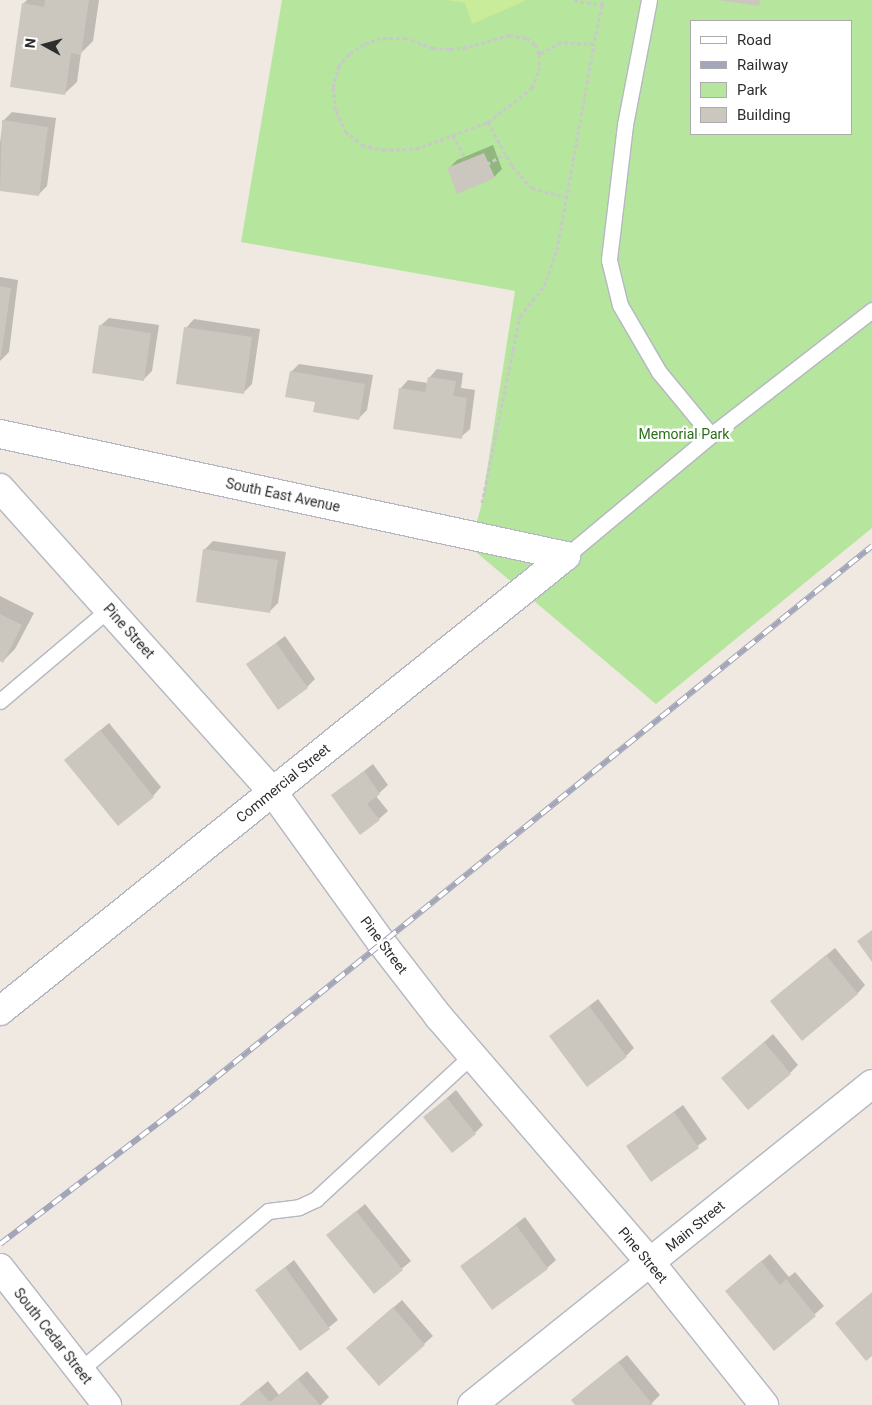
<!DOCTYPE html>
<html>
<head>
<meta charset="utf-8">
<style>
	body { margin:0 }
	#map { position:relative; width:872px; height:1405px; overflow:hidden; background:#efe9e1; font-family:Roboto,sans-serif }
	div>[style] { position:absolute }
	.green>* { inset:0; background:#b6e59e }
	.pitch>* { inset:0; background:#c9ec9a }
	.shadow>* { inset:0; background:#0003 }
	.building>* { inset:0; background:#cbc7bf }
	.path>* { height:3px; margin-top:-1.5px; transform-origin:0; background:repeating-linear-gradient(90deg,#c9c9c9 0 4px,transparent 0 6.5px) }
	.roads { filter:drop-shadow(1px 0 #b4b7c1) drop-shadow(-1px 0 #b4b7c1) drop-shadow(0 1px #b4b7c1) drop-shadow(0 -1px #b4b7c1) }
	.service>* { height:15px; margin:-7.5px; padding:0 7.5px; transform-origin:7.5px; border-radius:7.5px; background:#fff }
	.minor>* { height:28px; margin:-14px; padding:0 14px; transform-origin:14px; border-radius:14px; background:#fff }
	.secondary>* { height:28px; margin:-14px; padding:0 14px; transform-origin:14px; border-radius:14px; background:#fff }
	.rail>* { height:5.5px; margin-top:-2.75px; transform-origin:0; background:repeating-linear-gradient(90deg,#fff 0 11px,#a3a6b8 0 22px); box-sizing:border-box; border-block:1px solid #a3a6b8 }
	span { translate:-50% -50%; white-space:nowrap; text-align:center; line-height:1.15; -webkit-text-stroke:5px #fff; paint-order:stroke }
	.park-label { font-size:14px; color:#2c6e1b }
	.street-label { font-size:14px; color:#2e2e2e }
	.legend { position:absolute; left:690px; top:20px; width:162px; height:115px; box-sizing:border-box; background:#fff; border:1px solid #ababab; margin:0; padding:6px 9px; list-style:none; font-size:15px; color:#2e2e2e }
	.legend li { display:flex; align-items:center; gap:10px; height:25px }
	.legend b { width:25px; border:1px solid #ababab }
	.north { position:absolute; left:20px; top:20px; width:50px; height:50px; -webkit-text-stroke:4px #fff; paint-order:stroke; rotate:277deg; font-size:14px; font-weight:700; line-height:20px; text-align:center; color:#2e2e2e }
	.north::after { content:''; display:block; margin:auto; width:18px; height:22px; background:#2e2e2e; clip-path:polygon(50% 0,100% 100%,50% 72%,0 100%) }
</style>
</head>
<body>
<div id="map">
	<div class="green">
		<i style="clip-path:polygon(evenodd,282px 0,872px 0,872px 528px,656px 704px,470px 547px,482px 503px,515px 291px,241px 242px,282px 0,691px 21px,851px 21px,851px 134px,691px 134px,691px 21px)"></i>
	</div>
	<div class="pitch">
		<i style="clip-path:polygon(447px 0,527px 0,472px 24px,465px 3px)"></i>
	</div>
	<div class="shadow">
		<i style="clip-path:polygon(27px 0,99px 0,93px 41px,81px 53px,77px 82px,64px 94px,23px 4px)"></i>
		<i style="clip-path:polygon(12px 112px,56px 118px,47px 186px,38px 195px,0 190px,0 143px,3px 121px)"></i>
		<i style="clip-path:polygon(493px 145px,502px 169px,494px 177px,449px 168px,457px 160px)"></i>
		<i style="clip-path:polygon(0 277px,18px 280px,9px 352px,0 361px)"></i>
		<i style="clip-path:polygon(109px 318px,159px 325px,152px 371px,143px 380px,100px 326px)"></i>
		<i style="clip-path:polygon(194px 319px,260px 329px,252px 384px,244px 392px,186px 328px)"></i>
		<i style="clip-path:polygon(299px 364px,373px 375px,367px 410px,359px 418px,316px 401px,291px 372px)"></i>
		<i style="clip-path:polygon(437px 369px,463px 373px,461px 388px,475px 390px,470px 429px,461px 437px,400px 389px,408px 380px,428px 383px,429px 378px)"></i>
		<i style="clip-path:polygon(213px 541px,286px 552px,278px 603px,269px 612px,197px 601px,205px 549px)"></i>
		<i style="clip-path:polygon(0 596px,34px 613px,15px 649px,3px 661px,0 660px)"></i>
		<i style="clip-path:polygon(285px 636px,315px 679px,307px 687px,247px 665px)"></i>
		<i style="clip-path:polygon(109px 723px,161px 787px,153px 796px,65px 760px)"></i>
		<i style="clip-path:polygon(373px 764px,388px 785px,376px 796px,388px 811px,379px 819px,333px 795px)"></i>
		<i style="clip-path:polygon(835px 948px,865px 985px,857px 994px,780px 993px)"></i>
		<i style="clip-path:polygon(598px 999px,634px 1048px,626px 1056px,551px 1036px)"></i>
		<i style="clip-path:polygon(773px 1034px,798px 1065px,790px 1073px,723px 1078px)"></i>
		<i style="clip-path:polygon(456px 1090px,483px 1125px,475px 1133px,425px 1117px)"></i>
		<i style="clip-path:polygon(683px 1105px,707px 1139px,651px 1180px,627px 1146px)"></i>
		<i style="clip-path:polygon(365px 1204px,411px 1261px,374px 1292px,328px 1235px)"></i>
		<i style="clip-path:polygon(525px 1217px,556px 1260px,547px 1268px,462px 1266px)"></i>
		<i style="clip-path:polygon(770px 1254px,789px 1277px,795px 1272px,824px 1306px,775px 1349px,735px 1283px)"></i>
		<i style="clip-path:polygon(294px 1260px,338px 1320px,300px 1350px,257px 1290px)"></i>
		<i style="clip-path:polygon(402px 1300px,433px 1336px,424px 1344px,356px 1340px)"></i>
		<i style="clip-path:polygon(627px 1355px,660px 1395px,650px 1405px,577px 1405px,581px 1392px)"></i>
		<i style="clip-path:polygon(307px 1371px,329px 1397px,321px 1405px,240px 1405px,268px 1381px,279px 1395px)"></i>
	</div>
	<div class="building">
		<i style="clip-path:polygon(45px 0,89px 0,81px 55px,71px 53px,65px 95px,10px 87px,22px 3px,44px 7px)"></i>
		<i style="clip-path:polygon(717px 0,760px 0,759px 6px)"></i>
		<i style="clip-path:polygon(2px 120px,48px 127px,39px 196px,0 191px)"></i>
		<i style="clip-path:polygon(484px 153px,495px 178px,457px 194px,447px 168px)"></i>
		<i style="clip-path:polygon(0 286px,11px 288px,1px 357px,0 357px)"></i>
		<i style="clip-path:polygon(99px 325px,151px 333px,144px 381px,92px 373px)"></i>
		<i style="clip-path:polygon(184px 327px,252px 337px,244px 394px,176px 384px)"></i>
		<i style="clip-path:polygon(290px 371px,365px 384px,359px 420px,313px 412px,315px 402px,285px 397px)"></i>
		<i style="clip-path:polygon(428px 377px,456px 381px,453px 396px,467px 398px,462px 439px,393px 429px,399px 388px,425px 392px)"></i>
		<i style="clip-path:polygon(203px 549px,278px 560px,270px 613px,196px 602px)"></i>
		<i style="clip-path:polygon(0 614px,22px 625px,3px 663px,0 661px)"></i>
		<i style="clip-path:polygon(276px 643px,308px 688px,278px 710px,246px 664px)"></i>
		<i style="clip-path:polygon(100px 730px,154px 797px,118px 826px,64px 760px)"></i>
		<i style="clip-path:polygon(364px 771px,380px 794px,367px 804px,380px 820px,360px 835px,331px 795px)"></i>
		<i style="clip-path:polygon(872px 930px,872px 962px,857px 941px)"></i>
		<i style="clip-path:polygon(826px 955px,858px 994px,802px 1041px,770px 1001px)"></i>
		<i style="clip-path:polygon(589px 1006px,627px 1057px,587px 1087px,549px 1036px)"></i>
		<i style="clip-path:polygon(764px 1042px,791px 1074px,748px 1110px,721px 1078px)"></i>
		<i style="clip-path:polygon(447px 1098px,476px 1134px,452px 1153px,423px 1117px)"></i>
		<i style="clip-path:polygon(674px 1112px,699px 1148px,651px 1182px,626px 1146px)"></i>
		<i style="clip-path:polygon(356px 1211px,403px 1270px,374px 1294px,326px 1235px)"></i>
		<i style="clip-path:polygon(516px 1225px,548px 1269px,492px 1310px,460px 1266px)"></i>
		<i style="clip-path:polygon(761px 1261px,780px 1285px,786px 1279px,816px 1316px,774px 1351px,725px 1291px)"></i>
		<i style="clip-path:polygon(285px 1267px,330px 1329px,300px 1351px,255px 1290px)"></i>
		<i style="clip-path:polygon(872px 1292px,872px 1356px,866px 1361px,835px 1323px)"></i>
		<i style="clip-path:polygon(393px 1307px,425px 1345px,379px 1386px,346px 1348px)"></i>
		<i style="clip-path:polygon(618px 1362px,653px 1405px,575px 1405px,571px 1400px)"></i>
		<i style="clip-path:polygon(298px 1379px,320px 1405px,239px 1405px,258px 1389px,270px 1402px)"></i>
	</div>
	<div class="path">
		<i style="left:574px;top:0;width:28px;rotate:10deg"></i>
		<i style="left:602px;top:5px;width:40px;rotate:102deg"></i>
		<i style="left:602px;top:5px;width:5px;rotate:-79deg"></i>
		<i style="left:488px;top:122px;width:56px;rotate:-37.7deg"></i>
		<i style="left:532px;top:88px;width:18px;rotate:-68deg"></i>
		<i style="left:539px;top:71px;width:17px;rotate:-90deg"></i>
		<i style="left:539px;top:54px;width:11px;rotate:-112deg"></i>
		<i style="left:535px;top:44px;width:11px;rotate:-146deg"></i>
		<i style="left:526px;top:38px;width:16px;rotate:-169deg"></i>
		<i style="left:510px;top:35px;width:45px;rotate:164.4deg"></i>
		<i style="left:467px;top:47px;width:17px;rotate:173deg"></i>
		<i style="left:450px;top:49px;width:17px;rotate:-177deg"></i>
		<i style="left:433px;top:48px;width:29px;rotate:-160deg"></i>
		<i style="left:406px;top:38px;width:25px;rotate:180deg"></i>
		<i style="left:381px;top:38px;width:18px;rotate:161deg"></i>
		<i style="left:364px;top:44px;width:18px;rotate:146deg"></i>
		<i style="left:349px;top:54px;width:15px;rotate:132deg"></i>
		<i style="left:339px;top:65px;width:23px;rotate:105deg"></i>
		<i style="left:333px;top:87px;width:24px;rotate:83deg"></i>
		<i style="left:336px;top:111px;width:22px;rotate:66deg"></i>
		<i style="left:345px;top:131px;width:22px;rotate:39deg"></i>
		<i style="left:362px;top:145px;width:22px;rotate:13deg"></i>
		<i style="left:383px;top:150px;width:33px;rotate:-2deg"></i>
		<i style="left:416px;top:149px;width:77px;rotate:-20.6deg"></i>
		<i style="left:488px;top:122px;width:50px;rotate:61.4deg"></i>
		<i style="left:512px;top:166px;width:30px;rotate:48deg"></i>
		<i style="left:532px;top:188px;width:39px;rotate:15deg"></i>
		<i style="left:453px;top:135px;width:26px;rotate:62deg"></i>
		<i style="left:487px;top:164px;width:21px;rotate:-29deg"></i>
		<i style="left:482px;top:503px;width:191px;rotate:-78.5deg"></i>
		<i style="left:520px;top:316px;width:38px;rotate:-51deg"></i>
		<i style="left:544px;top:286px;width:38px;rotate:-70deg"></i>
		<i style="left:557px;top:250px;width:209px;rotate:-79.8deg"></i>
		<i style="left:594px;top:44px;width:33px;rotate:-177deg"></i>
		<i style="left:561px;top:42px;width:25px;rotate:151deg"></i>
	</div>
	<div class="roads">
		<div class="service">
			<i style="left:649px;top:0;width:127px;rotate:100.9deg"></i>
			<i style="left:625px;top:125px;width:136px;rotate:96.8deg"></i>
			<i style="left:609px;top:260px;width:46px;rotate:76.3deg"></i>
			<i style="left:620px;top:305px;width:78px;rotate:59.8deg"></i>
			<i style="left:659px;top:372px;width:82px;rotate:50.5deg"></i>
			<i style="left:566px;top:556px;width:189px;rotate:-39.8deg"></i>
			<i style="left:711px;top:435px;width:204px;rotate:-37.8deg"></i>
			<i style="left:0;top:701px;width:143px;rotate:-40.2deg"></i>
			<i style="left:80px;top:1370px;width:246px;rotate:-40.2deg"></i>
			<i style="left:268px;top:1211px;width:31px;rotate:-7deg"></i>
			<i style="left:299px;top:1207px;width:19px;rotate:-25deg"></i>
			<i style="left:316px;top:1199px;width:212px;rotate:-42.7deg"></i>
		</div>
		<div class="minor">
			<i style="left:0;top:434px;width:579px;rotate:12.16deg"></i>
			<i style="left:0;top:488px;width:407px;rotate:48.1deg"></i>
			<i style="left:272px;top:791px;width:186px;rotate:54.2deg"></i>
			<i style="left:381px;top:942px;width:95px;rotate:52.3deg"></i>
			<i style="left:439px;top:1017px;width:323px;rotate:49.3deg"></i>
			<i style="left:650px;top:1262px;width:183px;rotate:51.4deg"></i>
			<i style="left:0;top:1011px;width:726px;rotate:-38.8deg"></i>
			<i style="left:472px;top:1405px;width:513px;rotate:-38.75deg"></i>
		</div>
		<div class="secondary">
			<i style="left:0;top:1268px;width:174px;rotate:52deg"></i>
		</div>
	</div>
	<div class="rail">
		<i style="left:0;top:1244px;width:229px;rotate:-37.4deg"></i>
		<i style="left:182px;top:1105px;width:888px;rotate:-39.01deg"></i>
	</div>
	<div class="park-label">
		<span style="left:684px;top:434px">Memorial Park</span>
	</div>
	<div class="street-label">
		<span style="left:283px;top:495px;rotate:12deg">South East Avenue</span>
		<span style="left:129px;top:631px;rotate:48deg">Pine Street</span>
		<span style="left:283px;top:783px;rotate:-39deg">Commercial Street</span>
		<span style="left:384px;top:945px;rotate:53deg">Pine Street</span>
		<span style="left:695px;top:1226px;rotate:-39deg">Main Street</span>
		<span style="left:643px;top:1255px;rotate:50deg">Pine Street</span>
		<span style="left:53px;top:1336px;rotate:52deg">South Cedar Street</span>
	</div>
	<ul class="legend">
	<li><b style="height:6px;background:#fff"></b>Road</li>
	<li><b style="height:6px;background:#a3a6b8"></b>Railway</li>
	<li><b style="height:14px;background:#b6e59e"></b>Park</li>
	<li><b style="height:14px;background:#cbc7bf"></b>Building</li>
	</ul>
	<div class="north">N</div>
</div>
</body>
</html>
